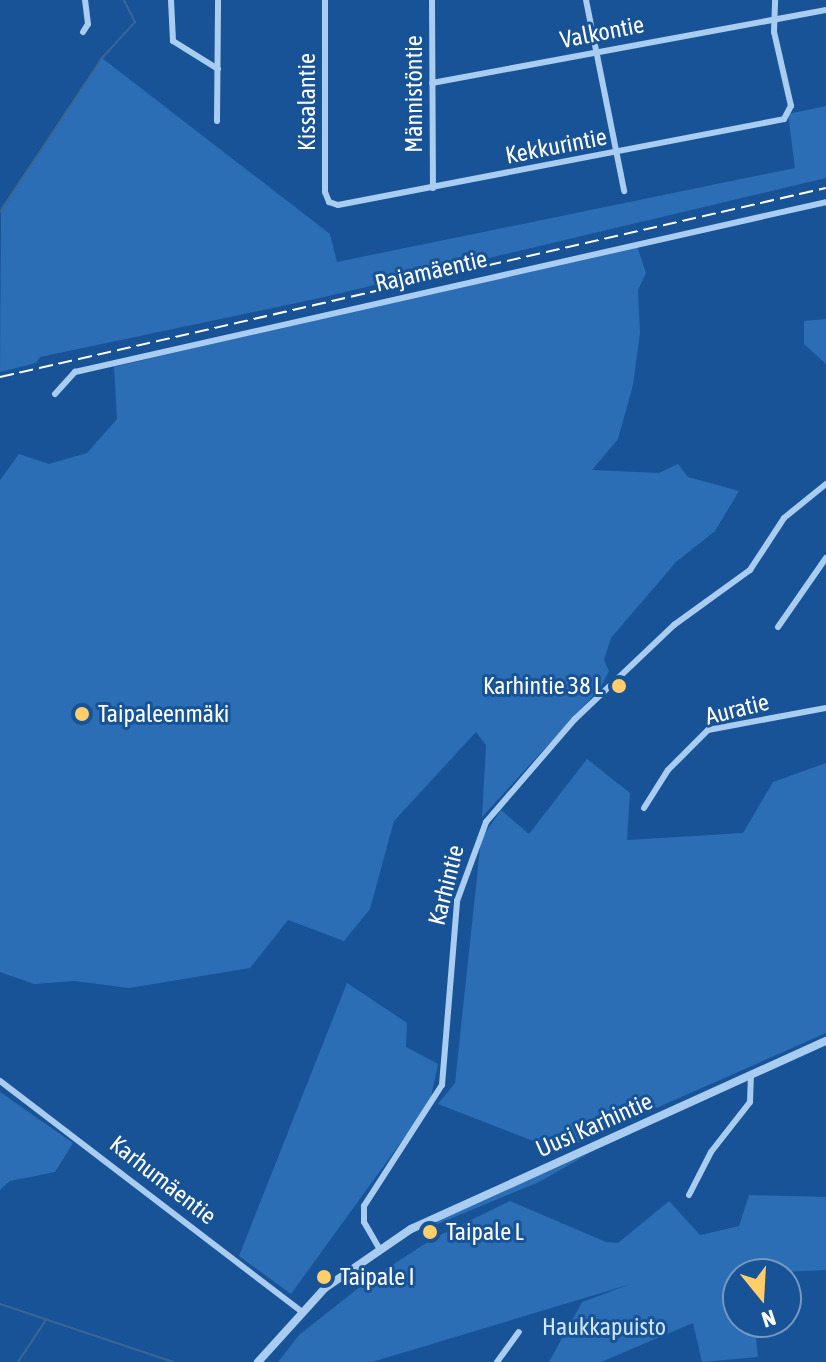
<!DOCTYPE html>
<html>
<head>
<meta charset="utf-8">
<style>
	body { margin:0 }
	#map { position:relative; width:826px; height:1362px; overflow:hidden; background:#175396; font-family:"Asap Condensed",sans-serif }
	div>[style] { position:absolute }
	.green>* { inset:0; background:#2b6eb5 }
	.stream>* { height:2px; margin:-1px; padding:0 1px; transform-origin:1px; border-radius:1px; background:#3a6696 }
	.minor>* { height:6px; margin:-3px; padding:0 3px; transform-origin:3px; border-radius:3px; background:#a9ccf1 }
	.tertiary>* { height:8px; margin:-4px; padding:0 4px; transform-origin:4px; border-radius:4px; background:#a9ccf1 }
	.rail>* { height:2px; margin-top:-1px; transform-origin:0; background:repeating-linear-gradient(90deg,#fff 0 14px,transparent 0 20px) }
	.dots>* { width:22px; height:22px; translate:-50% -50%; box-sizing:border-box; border:4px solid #175396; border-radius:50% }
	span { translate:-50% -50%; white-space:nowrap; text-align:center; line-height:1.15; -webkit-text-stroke:6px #175396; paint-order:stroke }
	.street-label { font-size:24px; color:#fff }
	.poi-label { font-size:24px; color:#fff }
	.right { translate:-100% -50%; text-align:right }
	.left { translate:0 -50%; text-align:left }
	.park-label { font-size:24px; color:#d0e6fc }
	.north { position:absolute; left:722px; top:1258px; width:80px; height:80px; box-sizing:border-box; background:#175396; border:2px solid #7498c0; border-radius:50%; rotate:162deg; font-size:22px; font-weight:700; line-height:32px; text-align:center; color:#fff }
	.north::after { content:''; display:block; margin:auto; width:28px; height:36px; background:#ffce69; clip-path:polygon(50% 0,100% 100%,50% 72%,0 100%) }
</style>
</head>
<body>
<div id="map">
	<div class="green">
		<i style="clip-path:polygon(102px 58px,330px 234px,337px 262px,795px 168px,788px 114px,826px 106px,826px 178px,320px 298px,40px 357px,36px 363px,0 372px,1px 208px)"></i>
		<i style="clip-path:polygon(636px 243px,646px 273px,638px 290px,640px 333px,633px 385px,618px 439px,592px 470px,659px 473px,678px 464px,688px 477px,739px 491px,715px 531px,676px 562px,611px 638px,604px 660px,609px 671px,601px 687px,482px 817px,486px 745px,476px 732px,394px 821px,370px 909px,344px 941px,288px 920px,250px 968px,129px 988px,74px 981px,34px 984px,0 972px,0 480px,19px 454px,49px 464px,87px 453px,117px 419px,114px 367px)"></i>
		<i style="clip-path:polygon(826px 319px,826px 364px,804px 344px,804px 321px)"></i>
		<i style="clip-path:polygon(587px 759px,630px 793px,627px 840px,743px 833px,773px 782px,826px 763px,826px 1033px,559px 1151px,438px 1104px,455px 1083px,481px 839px,501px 810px,529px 834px)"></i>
		<i style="clip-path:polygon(347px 983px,407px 1023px,406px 1047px,438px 1064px,430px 1102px,291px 1294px,239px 1256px)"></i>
		<i style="clip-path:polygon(0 1092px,73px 1143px,55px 1172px,10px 1181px,0 1190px)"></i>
		<i style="clip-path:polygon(590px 1153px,539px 1182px,433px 1226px,443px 1217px)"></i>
		<i style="clip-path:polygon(749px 1195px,826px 1197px,826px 1270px,738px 1274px,738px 1322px,754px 1322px,758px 1357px,702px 1362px,693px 1323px,601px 1362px,549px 1362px,582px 1302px,631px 1284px,372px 1362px,278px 1362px,299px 1335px,366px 1282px,434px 1238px,510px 1201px,606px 1242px,618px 1243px,669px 1201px,700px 1235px,739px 1226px)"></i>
	</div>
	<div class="stream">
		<i style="left:0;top:212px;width:185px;rotate:-56.5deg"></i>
		<i style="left:102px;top:58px;width:49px;rotate:-47.5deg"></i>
		<i style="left:135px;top:22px;width:25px;rotate:-117deg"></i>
		<i style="left:0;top:1304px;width:182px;rotate:18.5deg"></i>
		<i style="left:18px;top:1362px;width:50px;rotate:-56.3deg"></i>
	</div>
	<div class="minor">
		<i style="left:171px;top:0;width:41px;rotate:87.2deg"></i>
		<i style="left:173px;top:41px;width:53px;rotate:31.9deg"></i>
		<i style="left:325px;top:0;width:192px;rotate:90deg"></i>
		<i style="left:325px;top:192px;width:11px;rotate:68deg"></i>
		<i style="left:329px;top:202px;width:9px;rotate:18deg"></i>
		<i style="left:338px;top:205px;width:454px;rotate:-10.9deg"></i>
		<i style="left:784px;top:119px;width:15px;rotate:-62deg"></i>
		<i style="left:791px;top:106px;width:76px;rotate:-102.9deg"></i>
		<i style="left:774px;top:32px;width:32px;rotate:-88deg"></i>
		<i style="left:432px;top:0;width:188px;rotate:89.7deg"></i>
		<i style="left:586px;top:0;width:195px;rotate:78.7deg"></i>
		<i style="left:83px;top:32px;width:9px;rotate:-58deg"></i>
		<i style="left:88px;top:24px;width:24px;rotate:-97deg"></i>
		<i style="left:432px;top:83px;width:401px;rotate:-10.5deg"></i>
		<i style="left:217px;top:121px;width:121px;rotate:-89.5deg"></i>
		<i style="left:55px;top:394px;width:30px;rotate:-48deg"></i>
		<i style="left:75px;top:372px;width:770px;rotate:-12.75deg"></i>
		<i style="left:778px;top:627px;width:84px;rotate:-55.2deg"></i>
		<i style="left:644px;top:808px;width:45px;rotate:-57.7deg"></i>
		<i style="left:668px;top:770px;width:57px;rotate:-45deg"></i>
		<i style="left:708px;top:730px;width:120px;rotate:-10.6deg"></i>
		<i style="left:0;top:1081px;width:379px;rotate:37.4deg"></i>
		<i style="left:689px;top:1195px;width:48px;rotate:-62.9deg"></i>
		<i style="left:711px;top:1152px;width:63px;rotate:-52deg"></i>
		<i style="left:750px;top:1102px;width:24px;rotate:-88deg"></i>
		<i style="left:379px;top:1248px;width:30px;rotate:-120deg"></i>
		<i style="left:364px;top:1222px;width:16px;rotate:-90deg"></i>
		<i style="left:364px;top:1206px;width:144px;rotate:-57.2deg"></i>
		<i style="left:442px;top:1085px;width:185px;rotate:-85.3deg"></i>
		<i style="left:457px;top:901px;width:84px;rotate:-69.8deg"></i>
		<i style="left:486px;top:822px;width:136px;rotate:-49.2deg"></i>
		<i style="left:575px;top:719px;width:137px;rotate:-43.5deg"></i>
		<i style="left:674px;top:625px;width:94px;rotate:-35.9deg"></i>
		<i style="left:750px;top:570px;width:62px;rotate:-56.8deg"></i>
		<i style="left:784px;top:518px;width:54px;rotate:-39deg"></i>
		<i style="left:497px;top:1362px;width:37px;rotate:-54deg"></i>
	</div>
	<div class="tertiary">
		<i style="left:258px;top:1362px;width:100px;rotate:-47.8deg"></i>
		<i style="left:325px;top:1288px;width:104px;rotate:-34.5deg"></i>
		<i style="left:411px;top:1229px;width:456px;rotate:-24.4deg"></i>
	</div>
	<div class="rail">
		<i style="left:0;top:377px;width:847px;rotate:-12.89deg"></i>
	</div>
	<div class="dots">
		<i style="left:619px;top:686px;background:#ffce69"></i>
		<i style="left:82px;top:714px;background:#ffce69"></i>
		<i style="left:430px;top:1232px;background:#ffce69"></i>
		<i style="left:324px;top:1277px;background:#ffce69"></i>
	</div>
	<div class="street-label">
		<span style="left:602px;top:32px;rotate:-11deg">Valkontie</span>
		<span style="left:414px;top:94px;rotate:-90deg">Männistöntie</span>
		<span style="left:307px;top:102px;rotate:-90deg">Kissalantie</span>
		<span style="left:556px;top:146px;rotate:-11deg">Kekkurintie</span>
		<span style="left:431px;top:271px;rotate:-13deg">Rajamäentie</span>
		<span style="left:737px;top:709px;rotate:-14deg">Auratie</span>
		<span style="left:446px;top:885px;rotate:-76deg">Karhintie</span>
		<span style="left:594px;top:1125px;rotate:-24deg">Uusi Karhintie</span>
		<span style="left:163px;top:1180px;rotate:38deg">Karhumäentie</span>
	</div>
	<div class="poi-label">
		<span class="right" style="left:603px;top:686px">Karhintie 38 L</span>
		<span class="left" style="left:98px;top:714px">Taipaleenmäki</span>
		<span class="left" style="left:446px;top:1232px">Taipale L</span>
		<span class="left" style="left:340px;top:1277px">Taipale I</span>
	</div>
	<div class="park-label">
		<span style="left:604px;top:1327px">Haukkapuisto</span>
	</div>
	<div class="north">N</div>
</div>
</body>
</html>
